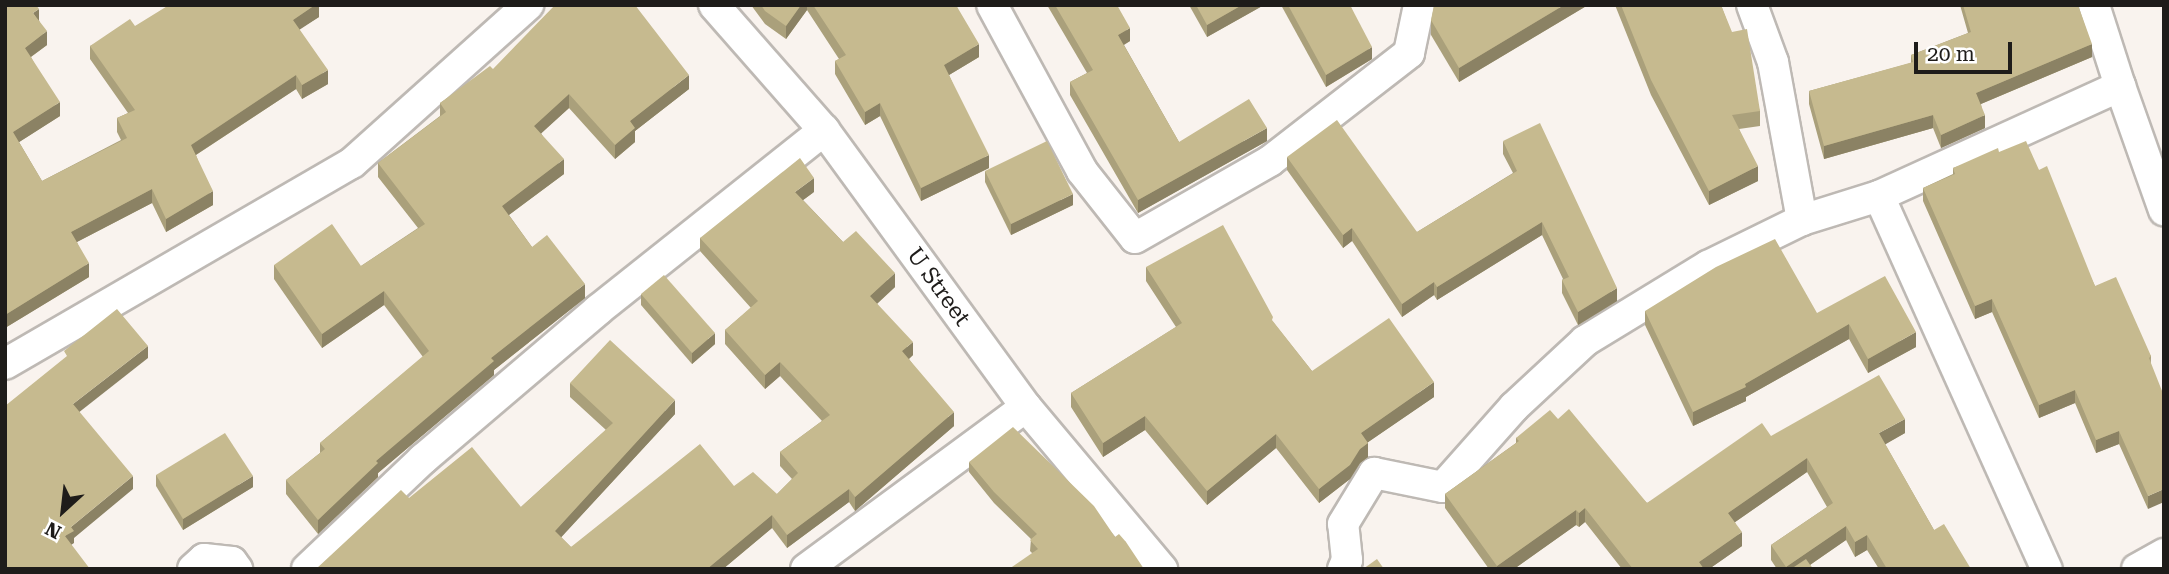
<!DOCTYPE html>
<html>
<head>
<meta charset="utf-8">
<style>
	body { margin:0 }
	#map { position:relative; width:2169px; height:574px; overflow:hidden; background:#f9f3ee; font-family:"Roboto Serif",serif }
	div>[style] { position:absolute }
	.roads { filter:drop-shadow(2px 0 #beb9b4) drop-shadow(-2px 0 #beb9b4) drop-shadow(0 2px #beb9b4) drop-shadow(0 -2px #beb9b4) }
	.minor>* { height:30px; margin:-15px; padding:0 15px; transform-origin:15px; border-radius:15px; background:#fff }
	.wall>* { inset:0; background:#aaa07b }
	.shaded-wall>* { inset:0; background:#8b8264 }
	.building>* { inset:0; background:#c6ba8f }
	span { translate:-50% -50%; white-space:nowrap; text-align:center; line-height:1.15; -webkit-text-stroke:5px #fff; paint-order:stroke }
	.street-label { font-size:23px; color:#1e1c1a }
	.frame { position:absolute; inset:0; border:7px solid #1e1c1a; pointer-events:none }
	.north { position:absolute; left:28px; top:476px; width:70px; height:70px; -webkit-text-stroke:5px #fff; paint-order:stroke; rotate:207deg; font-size:19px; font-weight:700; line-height:28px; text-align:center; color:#1e1c1a }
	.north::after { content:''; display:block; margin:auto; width:24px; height:32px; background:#1e1c1a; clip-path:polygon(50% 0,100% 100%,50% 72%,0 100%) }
	.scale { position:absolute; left:1914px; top:42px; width:98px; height:32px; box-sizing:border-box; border:4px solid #1e1c1a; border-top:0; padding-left:9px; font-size:21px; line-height:24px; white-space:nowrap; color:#1e1c1a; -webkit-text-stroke:5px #fff; paint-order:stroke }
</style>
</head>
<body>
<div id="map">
	<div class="roads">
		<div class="minor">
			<i style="left:714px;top:5px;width:167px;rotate:48.7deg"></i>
			<i style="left:824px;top:130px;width:343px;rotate:53.9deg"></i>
			<i style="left:1026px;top:407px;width:212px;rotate:50deg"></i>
			<i style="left:992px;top:5px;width:189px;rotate:61.5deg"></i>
			<i style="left:1082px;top:171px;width:85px;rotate:51.7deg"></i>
			<i style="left:1135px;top:238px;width:155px;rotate:-29.7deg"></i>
			<i style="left:1270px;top:161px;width:176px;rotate:-37.8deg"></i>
			<i style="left:1409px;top:53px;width:49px;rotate:-78.2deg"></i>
			<i style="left:1752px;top:5px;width:61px;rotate:69.8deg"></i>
			<i style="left:1773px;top:62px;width:161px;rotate:79.6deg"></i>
			<i style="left:2120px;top:86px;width:132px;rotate:70.5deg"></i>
			<i style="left:1879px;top:196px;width:409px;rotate:65.8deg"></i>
			<i style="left:5px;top:364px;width:401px;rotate:-30.1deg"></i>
			<i style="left:352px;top:163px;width:237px;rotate:-41.9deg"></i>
			<i style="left:193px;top:569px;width:15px;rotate:-42deg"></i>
			<i style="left:204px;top:559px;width:28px;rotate:6deg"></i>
			<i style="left:232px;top:562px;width:9px;rotate:54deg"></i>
			<i style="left:307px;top:569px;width:160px;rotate:-43.5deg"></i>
			<i style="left:423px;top:459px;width:230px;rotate:-40.4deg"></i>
			<i style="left:598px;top:310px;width:289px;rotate:-38.5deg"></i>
			<i style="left:806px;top:569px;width:273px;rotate:-36.4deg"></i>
			<i style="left:1343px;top:569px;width:10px;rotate:-66deg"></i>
			<i style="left:1347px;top:560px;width:36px;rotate:-96deg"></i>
			<i style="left:1343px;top:524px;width:60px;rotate:-58.7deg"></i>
			<i style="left:1374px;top:473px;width:70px;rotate:11.5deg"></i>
			<i style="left:1443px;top:487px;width:107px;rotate:-48.4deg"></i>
			<i style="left:1514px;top:407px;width:97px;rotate:-42.9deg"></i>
			<i style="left:1585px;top:341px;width:144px;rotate:-31.4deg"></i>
			<i style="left:1708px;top:266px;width:105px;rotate:-26.1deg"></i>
			<i style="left:1802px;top:220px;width:81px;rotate:-17.3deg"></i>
			<i style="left:1879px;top:196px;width:265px;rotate:-24.5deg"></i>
			<i style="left:2120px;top:86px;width:85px;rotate:-107.8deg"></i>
			<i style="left:2137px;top:569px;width:31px;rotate:-29deg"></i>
		</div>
	</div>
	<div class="wall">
		<i style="clip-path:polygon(5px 5px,39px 20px,47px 45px,31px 57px,60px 116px,19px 142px,42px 181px,121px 140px,117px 132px,117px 118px,128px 113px,90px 59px,90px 46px,135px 26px,319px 5px,319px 17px,299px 29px,328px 84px,302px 99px,296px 89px,196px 155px,213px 205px,166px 232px,152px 203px,77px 242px,89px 277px,5px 328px)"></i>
		<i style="clip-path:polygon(751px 5px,956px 5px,979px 57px,949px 75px,989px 168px,921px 201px,880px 116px,865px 125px,835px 74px,835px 61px,839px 59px,807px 10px,786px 39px,765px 24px)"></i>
		<i style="clip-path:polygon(1047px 5px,1117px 5px,1130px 41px,1124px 45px,1179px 142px,1267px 141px,1138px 213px,1070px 95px,1070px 82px,1087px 73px)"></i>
		<i style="clip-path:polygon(1189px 5px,1264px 5px,1207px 37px)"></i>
		<i style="clip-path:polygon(1281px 5px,1350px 5px,1372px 59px,1326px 87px)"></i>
		<i style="clip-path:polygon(1588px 5px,1459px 82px,1431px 35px,1431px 20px)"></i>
		<i style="clip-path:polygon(1615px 5px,1721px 5px,1760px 111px,1760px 126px,1739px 129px,1758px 181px,1709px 205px,1651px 95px)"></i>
		<i style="clip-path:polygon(1960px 5px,2078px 5px,2092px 57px,1981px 104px,1985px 128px,1941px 148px,1933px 128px,1824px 159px,1809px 104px,1809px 91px,1911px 63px,1911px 55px,1968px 33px)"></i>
		<i style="clip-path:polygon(493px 69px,689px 89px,635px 131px,635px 142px,615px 159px,569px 108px,541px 133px,564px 174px,509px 215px,532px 247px,585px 298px,494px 370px,494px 375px,378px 473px,378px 477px,318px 534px,286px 494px,286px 480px,320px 453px,320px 443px,423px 357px,384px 305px,322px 348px,274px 279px,274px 265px,361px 266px,418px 228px,378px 177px,378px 163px,440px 116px,440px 103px)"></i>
		<i style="clip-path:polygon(1503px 141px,1617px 301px,1578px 325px,1562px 293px,1562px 280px,1563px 279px,1542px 235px,1437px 300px,1434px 295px,1402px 317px,1352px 241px,1343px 248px,1287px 170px,1287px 157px,1417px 232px,1513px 173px,1503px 154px)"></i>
		<i style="clip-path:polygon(1999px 152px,2039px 170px,2095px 286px,2151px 356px,2148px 509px,2119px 444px,2096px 453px,2075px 403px,2039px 418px,1992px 312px,1975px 319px,1923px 201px,1923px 188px,1953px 174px,1953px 168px)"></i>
		<i style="clip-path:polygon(985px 171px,1073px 205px,1011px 235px,985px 182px)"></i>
		<i style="clip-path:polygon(814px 192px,803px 200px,843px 242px,895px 287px,877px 304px,913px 355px,909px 359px,954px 426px,855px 511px,849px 502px,787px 548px,772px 528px,723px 569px,316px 569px,409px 498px,521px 507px,606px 430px,570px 397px,570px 383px,675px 414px,561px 537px,571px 547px,734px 486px,777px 494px,792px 479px,780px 466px,780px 452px,822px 421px,780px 376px,765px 389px,725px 344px,725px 330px,751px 308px,700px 251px,700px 238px)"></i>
		<i style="clip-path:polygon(1146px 267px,1273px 322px,1312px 371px,1434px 397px,1368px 442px,1368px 457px,1360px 463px,1350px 479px,1319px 503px,1276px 448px,1207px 505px,1145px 430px,1103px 457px,1071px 407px,1071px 393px,1176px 327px,1146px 281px)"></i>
		<i style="clip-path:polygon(641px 294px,715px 344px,692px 364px,641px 305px)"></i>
		<i style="clip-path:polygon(1645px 311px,1817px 313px,1916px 347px,1868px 373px,1849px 339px,1746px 397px,1746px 401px,1693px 426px,1645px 325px)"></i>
		<i style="clip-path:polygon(1558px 419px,1647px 503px,1771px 436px,1905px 433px,1885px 444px,1934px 530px,1971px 569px,1879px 569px,1867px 550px,1855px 557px,1846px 540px,1810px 565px,1813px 569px,1777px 569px,1771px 560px,1771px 545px,1827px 507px,1807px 472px,1735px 522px,1742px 546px,1709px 569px,1622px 569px,1585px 522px,1579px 527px,1576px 525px,1514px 569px,1489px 569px,1445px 508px,1445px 494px,1516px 443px,1516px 438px)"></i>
		<i style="clip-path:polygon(969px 462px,1115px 537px,1126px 542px,1032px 553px,1030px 551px,1031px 539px,994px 503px,969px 472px)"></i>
		<i style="clip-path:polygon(156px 475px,253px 487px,183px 530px,156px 486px)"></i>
	</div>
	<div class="shaded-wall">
		<i style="clip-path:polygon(315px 5px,319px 5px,319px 17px,293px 34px,293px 20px)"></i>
		<i style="clip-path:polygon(801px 5px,807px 5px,807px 10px,786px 39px,786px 26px)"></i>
		<i style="clip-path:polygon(1242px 5px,1264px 5px,1207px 37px,1207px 25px)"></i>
		<i style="clip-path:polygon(1564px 5px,1588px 5px,1459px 82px,1459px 68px)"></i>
		<i style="clip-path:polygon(39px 9px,39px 23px,33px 13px)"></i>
		<i style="clip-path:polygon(1130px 28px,1130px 41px,1118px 48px,1118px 35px)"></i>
		<i style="clip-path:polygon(47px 31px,47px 45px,25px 61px,25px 48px)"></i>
		<i style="clip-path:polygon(979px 44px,979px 57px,944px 78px,944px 65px)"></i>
		<i style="clip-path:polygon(2092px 44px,2092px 57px,1976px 106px,1976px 93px)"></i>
		<i style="clip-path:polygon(1372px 47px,1372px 59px,1326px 87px,1326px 75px)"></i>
		<i style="clip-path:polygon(328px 70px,328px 84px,302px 99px,302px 85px)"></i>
		<i style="clip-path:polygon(296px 75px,296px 89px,191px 158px,191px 145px)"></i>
		<i style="clip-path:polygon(689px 75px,689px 89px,635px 131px,635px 142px,615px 159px,615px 145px,630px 121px)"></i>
		<i style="clip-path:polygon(569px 94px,569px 108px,534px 140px,534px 126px)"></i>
		<i style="clip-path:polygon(60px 102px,60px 116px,13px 146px,13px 132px)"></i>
		<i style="clip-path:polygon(880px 103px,880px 116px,865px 125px,865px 112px)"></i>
		<i style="clip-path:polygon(1933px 115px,1933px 128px,1824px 159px,1824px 146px)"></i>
		<i style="clip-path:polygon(1985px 115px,1985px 128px,1941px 148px,1941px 135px)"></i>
		<i style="clip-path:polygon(1267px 128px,1267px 141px,1138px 213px,1138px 200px)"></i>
		<i style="clip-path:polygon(989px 155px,989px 168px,921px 201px,921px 188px)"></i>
		<i style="clip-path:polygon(564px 159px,564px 174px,502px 220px,502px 206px)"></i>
		<i style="clip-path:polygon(1758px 166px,1758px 181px,1709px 205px,1709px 191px)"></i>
		<i style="clip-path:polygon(814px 178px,814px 192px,795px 206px,795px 192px)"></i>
		<i style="clip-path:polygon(152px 189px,152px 203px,71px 245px,71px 232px)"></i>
		<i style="clip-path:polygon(213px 191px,213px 205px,166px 232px,166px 219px)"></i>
		<i style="clip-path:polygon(1073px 194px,1073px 205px,1011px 235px,1011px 224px)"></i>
		<i style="clip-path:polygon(1542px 222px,1542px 235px,1437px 300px,1437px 287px)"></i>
		<i style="clip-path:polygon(1352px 228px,1352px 241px,1343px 248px,1343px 235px)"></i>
		<i style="clip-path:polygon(89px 263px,89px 277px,5px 328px,5px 315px)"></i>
		<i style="clip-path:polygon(895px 273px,895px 287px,870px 310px,870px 296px)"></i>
		<i style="clip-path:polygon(1434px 282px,1434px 295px,1402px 317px,1402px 304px)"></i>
		<i style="clip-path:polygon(585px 284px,585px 298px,494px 370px,494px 375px,378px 473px,378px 477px,318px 534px,318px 520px,376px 461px,491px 358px)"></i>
		<i style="clip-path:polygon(1617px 288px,1617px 301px,1578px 325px,1578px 312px)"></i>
		<i style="clip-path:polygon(384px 291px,384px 305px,322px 348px,322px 334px)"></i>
		<i style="clip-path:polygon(1992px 299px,1992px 312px,1975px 319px,1975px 306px)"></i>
		<i style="clip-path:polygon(1849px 324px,1849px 339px,1746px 397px,1746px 401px,1693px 426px,1693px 412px,1745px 384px)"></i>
		<i style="clip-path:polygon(1916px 332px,1916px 347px,1868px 373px,1868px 359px)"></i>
		<i style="clip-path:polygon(715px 333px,715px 344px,692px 364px,692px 353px)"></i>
		<i style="clip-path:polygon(913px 342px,913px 355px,902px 365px,902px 351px)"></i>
		<i style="clip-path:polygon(148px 346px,148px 358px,73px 417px,73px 404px)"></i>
		<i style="clip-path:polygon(780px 362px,780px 376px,765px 389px,765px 375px)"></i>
		<i style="clip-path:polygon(1434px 382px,1434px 397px,1361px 447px,1361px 433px)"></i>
		<i style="clip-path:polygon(2075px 390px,2075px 403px,2039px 418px,2039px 405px)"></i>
		<i style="clip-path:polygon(675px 400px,675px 414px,555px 544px,555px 531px)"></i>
		<i style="clip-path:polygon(954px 412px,954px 426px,855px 511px,855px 497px)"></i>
		<i style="clip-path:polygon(1145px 416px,1145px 430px,1103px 457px,1103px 443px)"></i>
		<i style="clip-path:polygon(1905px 419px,1905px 433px,1879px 448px,1879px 433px)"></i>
		<i style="clip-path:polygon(2119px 431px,2119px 444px,2096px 453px,2096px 440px)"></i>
		<i style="clip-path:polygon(1276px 434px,1276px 448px,1207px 505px,1207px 491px)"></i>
		<i style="clip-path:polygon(1368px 443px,1368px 457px,1360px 463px,1350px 479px,1319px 503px,1319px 489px,1360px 449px)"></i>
		<i style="clip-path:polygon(1807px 458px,1807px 472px,1728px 527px,1728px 513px)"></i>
		<i style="clip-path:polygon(133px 476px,133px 489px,74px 538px,74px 543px,65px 549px,65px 536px,71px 527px)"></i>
		<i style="clip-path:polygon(253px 476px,253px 487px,183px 530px,183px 519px)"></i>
		<i style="clip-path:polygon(849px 489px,849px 502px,787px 548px,787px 535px)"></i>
		<i style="clip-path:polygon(2164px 489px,2164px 502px,2148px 509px,2148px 496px)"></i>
		<i style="clip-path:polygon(1585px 508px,1585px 522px,1579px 527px,1579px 513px)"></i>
		<i style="clip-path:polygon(1576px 510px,1576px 525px,1514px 569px,1497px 569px,1497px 566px)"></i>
		<i style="clip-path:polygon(772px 515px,772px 528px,723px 569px,707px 569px)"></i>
		<i style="clip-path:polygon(1846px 526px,1846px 540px,1804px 569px,1786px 569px,1786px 567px)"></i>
		<i style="clip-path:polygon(1742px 532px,1742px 546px,1709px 569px,1699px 569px,1699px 562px)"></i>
		<i style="clip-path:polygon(1867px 535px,1867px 550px,1855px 557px,1855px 542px)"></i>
	</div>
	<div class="building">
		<i style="clip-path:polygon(5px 5px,36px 5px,39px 9px,33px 13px,47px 31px,25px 48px,60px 102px,13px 132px,42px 181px,127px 138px,117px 118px,135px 110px,90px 46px,130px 19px,135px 26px,169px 5px,315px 5px,293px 20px,328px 70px,302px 85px,296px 75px,191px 145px,213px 191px,166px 219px,152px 189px,71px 232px,89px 263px,5px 315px)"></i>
		<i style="clip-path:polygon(555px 5px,635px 5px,689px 75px,630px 121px,635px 128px,615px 145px,569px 94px,534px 126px,564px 159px,502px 206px,532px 247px,547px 235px,585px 284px,491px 358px,494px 361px,376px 461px,378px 463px,318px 520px,286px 480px,325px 449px,320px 443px,429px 351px,384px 291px,322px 334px,274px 265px,332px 224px,361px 266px,425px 224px,378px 163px,446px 112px,440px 103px,490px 66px,493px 69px)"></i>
		<i style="clip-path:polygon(761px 5px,801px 5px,786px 26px,765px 11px)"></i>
		<i style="clip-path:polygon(813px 5px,956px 5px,979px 44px,944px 65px,989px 155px,921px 188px,880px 103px,865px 112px,835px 61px,846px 55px)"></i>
		<i style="clip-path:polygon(1055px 5px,1117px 5px,1130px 28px,1118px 35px,1179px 142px,1249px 99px,1267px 128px,1138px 200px,1070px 82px,1093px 70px)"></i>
		<i style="clip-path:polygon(1196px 5px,1242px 5px,1207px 25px)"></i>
		<i style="clip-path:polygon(1288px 5px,1350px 5px,1372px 47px,1326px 75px)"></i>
		<i style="clip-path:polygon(1434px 5px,1564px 5px,1459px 68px,1431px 20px)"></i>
		<i style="clip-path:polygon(1621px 5px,1721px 5px,1732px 32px,1747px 29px,1760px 111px,1732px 115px,1758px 166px,1709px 191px,1651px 80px)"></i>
		<i style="clip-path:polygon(1963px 5px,2078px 5px,2092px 44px,1976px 93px,1985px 115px,1941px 135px,1933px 115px,1824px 146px,1809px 91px,1913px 62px,1911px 55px,1971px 32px)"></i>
		<i style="clip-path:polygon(1337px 120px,1417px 232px,1517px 171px,1503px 141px,1540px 123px,1617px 288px,1578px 312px,1562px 280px,1569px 277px,1542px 222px,1437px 287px,1434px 282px,1402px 304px,1352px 228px,1343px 235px,1287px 157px)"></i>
		<i style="clip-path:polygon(1047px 141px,1073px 194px,1011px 224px,985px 171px)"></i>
		<i style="clip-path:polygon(2026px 141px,2039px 170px,2047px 166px,2095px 286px,2116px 277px,2151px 356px,2149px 358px,2164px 396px,2164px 489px,2148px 496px,2119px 431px,2096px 440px,2075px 390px,2039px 405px,1992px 299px,1975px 306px,1923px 188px,1955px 174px,1953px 168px,1998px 148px,1999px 152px)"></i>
		<i style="clip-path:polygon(800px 158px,814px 178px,795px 192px,843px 242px,856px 231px,895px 273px,870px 296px,913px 342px,902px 351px,954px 412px,855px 497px,849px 489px,787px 535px,772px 515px,707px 569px,316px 569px,401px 490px,409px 498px,472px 447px,521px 507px,613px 423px,570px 383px,610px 340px,675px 400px,555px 531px,571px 547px,700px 444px,734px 486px,753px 472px,777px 494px,798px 473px,780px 452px,830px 415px,780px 362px,765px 375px,725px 330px,758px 301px,700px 238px)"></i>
		<i style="clip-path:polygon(1223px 225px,1273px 317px,1272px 320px,1312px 371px,1389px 318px,1434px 382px,1361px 433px,1368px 443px,1360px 449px,1350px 465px,1319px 489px,1276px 434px,1207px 491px,1145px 416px,1103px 443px,1071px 393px,1182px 323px,1146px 267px)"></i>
		<i style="clip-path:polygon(1775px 239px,1817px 313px,1885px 276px,1916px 332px,1868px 359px,1849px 324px,1745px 384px,1746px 387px,1693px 412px,1645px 311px,1716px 267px)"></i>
		<i style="clip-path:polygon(664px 275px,715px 333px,692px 353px,641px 294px)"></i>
		<i style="clip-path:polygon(117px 309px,148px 346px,73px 404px,133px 476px,71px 527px,74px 531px,65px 536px,90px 569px,5px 569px,5px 406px,67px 356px,64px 351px)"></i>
		<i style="clip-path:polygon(1879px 375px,1905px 419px,1879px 433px,1934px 530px,1944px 524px,1971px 569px,1887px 569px,1867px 535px,1855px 542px,1846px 526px,1786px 567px,1771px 545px,1833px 503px,1807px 458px,1728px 513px,1742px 532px,1699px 562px,1704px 569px,1633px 569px,1585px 508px,1579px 513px,1576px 510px,1497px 566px,1445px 494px,1519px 441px,1516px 438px,1550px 410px,1558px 419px,1569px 409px,1647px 503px,1762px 423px,1771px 436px)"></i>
		<i style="clip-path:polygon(1013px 427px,1094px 506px,1115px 537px,1119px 534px,1126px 542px,1144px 569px,1009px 569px,1038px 549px,1030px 540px,1037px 534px,994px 492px,969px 462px)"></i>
		<i style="clip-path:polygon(225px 433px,253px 476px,183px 519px,156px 475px)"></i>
		<i style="clip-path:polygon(1377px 559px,1384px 569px,1363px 569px)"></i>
		<i style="clip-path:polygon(1806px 559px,1813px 569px,1791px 569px)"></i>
	</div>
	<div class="street-label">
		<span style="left:938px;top:287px;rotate:54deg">U Street</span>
	</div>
	<div class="frame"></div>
	<div class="north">N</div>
	<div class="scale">20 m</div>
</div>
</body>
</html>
